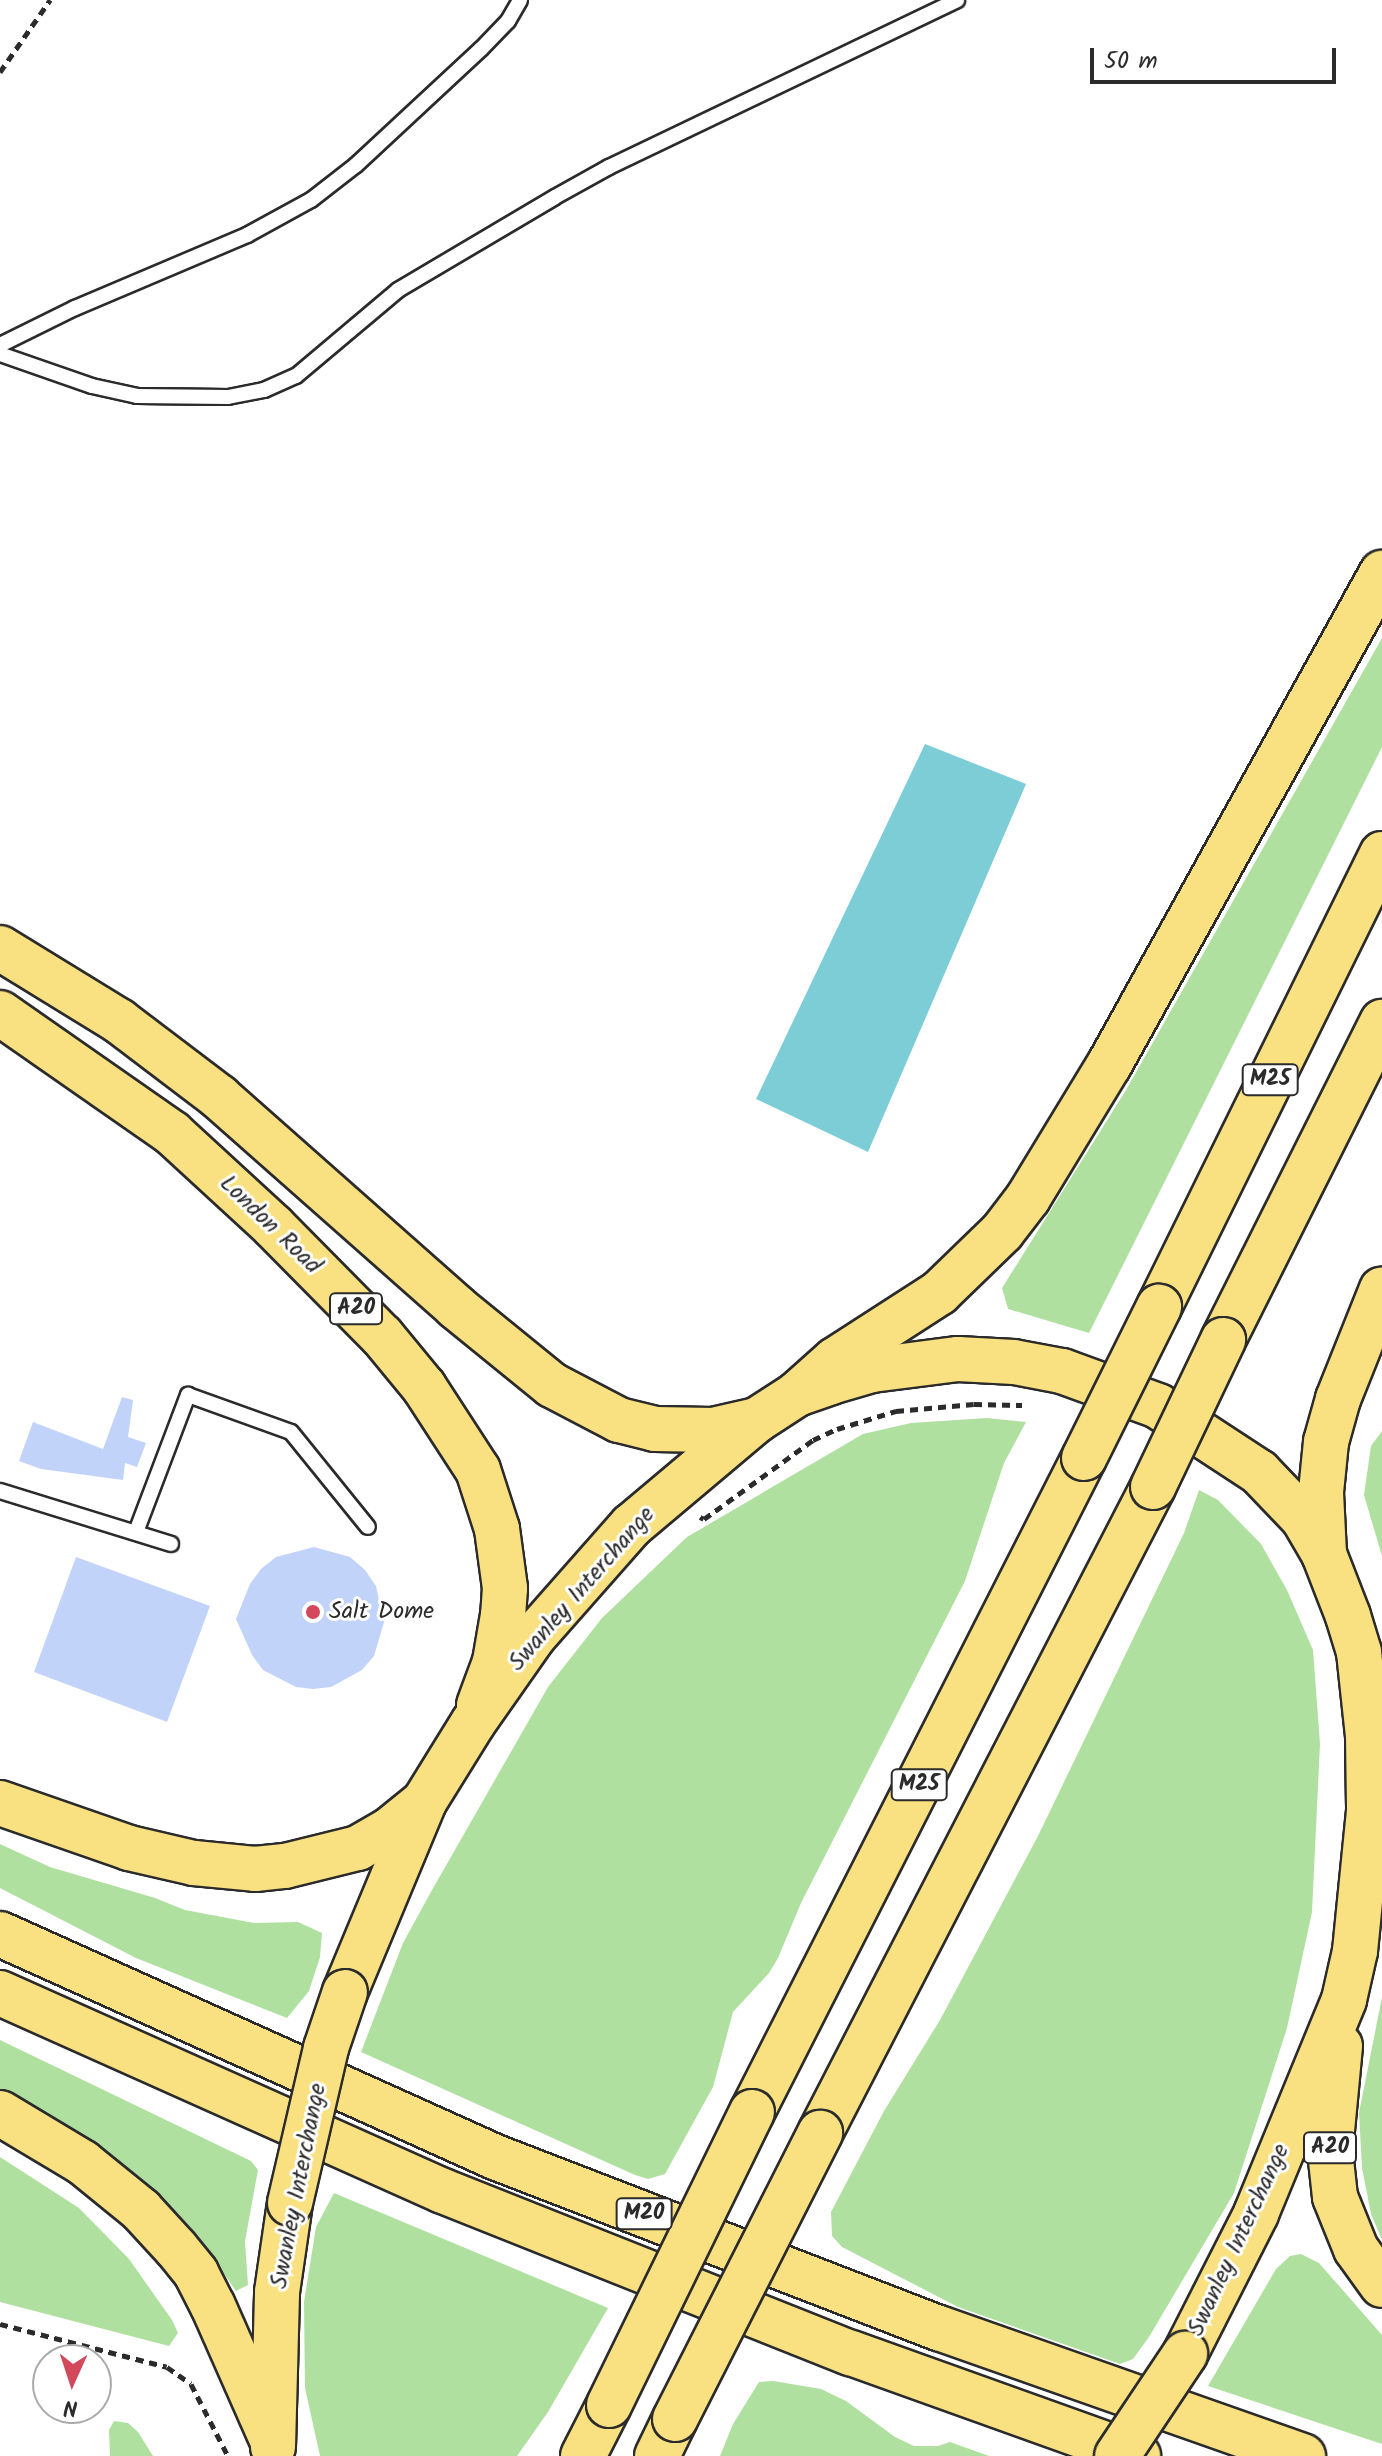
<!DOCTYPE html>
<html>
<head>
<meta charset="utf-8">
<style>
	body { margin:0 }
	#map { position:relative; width:1382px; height:2456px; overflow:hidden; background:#fff; font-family:Kalam,sans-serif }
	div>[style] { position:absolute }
	.green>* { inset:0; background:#b0e09f }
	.water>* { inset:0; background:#7ccdd5 }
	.building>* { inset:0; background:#c2d3f9 }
	.path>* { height:5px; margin-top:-2.5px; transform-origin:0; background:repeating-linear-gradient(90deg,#2b2b2b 0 8px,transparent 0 14px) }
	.roads { filter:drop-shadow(2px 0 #2b2b2b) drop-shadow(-2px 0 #2b2b2b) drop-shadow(0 2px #2b2b2b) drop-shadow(0 -2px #2b2b2b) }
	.service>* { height:14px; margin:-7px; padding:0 7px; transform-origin:7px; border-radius:7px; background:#fff }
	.primary>* { height:44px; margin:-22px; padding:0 22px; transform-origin:22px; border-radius:22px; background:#f9e181 }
	.trunk>* { height:44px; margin:-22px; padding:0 22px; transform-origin:22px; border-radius:22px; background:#f9e181 }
	.motorway>* { height:44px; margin:-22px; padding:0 22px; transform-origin:22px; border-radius:22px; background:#f9e181 }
	.bridges { filter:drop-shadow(2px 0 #2b2b2b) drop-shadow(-2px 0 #2b2b2b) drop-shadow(0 2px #2b2b2b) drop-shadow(0 -2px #2b2b2b) }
	.trunk-bridge>* { height:44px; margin:-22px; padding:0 22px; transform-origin:22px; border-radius:22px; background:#f9e181 }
	.motorway-bridge>* { height:44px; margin:-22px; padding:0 22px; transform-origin:22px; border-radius:22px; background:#f9e181 }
	.dots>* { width:22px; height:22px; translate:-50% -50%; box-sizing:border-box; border:4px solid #fff; border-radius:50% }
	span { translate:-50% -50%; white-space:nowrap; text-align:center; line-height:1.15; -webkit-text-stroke:6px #fff; paint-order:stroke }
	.shield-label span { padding:2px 6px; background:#fff; border:2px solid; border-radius:6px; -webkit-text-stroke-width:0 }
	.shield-label { font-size:22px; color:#2b2b2b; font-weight:700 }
	.street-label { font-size:24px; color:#2b2b2b }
	.poi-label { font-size:24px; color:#2b2b2b }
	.left { translate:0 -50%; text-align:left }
	.north { position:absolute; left:32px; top:2344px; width:80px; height:80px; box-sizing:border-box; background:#fff; border:2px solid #aaa; border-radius:50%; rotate:183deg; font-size:22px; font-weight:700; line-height:32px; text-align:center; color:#2b2b2b }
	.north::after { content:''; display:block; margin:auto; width:28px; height:36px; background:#d1495b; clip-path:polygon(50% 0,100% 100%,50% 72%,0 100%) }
	.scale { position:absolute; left:1090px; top:48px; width:246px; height:36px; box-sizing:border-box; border:4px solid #2b2b2b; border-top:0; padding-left:10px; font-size:24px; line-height:28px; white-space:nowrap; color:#2b2b2b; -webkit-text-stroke:6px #fff; paint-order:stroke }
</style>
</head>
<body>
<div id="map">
	<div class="green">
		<i style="clip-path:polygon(1382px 638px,1382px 747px,1089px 1333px,1008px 1309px,1002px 1288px,1126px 1090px)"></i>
		<i style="clip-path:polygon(987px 1418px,1026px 1422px,1004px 1463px,965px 1581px,801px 1903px,778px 1958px,769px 1973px,733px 2012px,713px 2087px,665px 2174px,648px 2179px,635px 2175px,361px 2052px,403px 1943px,432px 1890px,548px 1687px,602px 1618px,687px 1537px,863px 1434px,911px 1423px)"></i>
		<i style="clip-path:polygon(1382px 1431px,1382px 1556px,1364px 1495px,1371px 1446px)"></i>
		<i style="clip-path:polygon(1199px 1490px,1218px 1500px,1261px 1544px,1287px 1590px,1313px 1650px,1320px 1744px,1312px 1912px,1287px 2028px,1234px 2193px,1149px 2337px,1133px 2359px,1120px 2364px,958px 2307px,842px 2247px,832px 2236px,831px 2212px,884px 2111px,940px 2020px,1038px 1836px,1184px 1533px)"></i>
		<i style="clip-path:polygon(0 1844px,50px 1867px,155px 1898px,185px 1910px,254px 1923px,298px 1922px,322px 1933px,320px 1957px,309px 1991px,287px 2018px,136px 1958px,0 1888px)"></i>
		<i style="clip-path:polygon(1382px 1997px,1382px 2240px,1371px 2214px,1362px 2168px,1359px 2113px)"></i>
		<i style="clip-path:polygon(0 2040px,251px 2161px,258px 2170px,245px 2241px,248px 2285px,236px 2291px,195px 2232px,119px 2162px,0 2092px)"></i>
		<i style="clip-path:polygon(0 2157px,79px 2208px,129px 2259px,172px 2320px,178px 2333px,169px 2346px,0 2302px)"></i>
		<i style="clip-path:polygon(334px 2193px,608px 2308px,548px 2412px,517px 2456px,320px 2456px,305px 2388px,304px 2302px,316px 2227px)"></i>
		<i style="clip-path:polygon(1301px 2254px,1319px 2263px,1382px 2335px,1382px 2444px,1208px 2386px,1276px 2269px,1290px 2256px)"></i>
		<i style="clip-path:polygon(773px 2381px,821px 2389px,846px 2401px,895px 2437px,914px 2446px,938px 2446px,950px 2442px,989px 2456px,720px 2456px,733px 2424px,759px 2382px)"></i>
		<i style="clip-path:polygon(114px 2421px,128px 2423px,138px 2432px,153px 2456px,110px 2456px,109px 2430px)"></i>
	</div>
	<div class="water">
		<i style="clip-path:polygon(925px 744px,1026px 784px,868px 1152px,756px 1099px)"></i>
	</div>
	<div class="building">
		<i style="clip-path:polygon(122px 1397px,133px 1400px,128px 1437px,146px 1443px,137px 1467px,125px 1463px,123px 1480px,41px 1469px,19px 1461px,33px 1422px,103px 1449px)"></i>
		<i style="clip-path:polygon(314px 1547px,350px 1557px,365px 1570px,376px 1586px,384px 1622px,374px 1656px,362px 1670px,331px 1687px,313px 1689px,296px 1687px,263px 1670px,252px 1655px,236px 1619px,250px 1584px,261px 1569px,276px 1557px)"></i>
		<i style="clip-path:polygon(76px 1557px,210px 1606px,167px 1722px,34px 1672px)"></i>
	</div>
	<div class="path">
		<i style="left:0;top:72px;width:88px;rotate:-55.2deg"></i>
		<i style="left:700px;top:1517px;width:4px;rotate:27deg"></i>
		<i style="left:704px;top:1519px;width:135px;rotate:-35.9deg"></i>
		<i style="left:813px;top:1440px;width:26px;rotate:-25deg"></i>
		<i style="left:837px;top:1429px;width:62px;rotate:-17deg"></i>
		<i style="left:896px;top:1411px;width:78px;rotate:-5.1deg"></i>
		<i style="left:974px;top:1404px;width:48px;rotate:1.2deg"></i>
		<i style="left:0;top:2324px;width:172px;rotate:14.4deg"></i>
		<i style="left:167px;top:2367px;width:29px;rotate:35deg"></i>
		<i style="left:191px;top:2384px;width:81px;rotate:62.8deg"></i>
	</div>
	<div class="roads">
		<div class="service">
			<i style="left:0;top:345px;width:84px;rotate:-26.3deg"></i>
			<i style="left:75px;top:308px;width:187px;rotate:-23deg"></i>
			<i style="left:247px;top:235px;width:73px;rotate:-28.7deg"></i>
			<i style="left:311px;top:200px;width:57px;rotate:-37.9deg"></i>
			<i style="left:356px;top:165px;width:171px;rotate:-42.9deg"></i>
			<i style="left:481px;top:49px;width:39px;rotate:-46deg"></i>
			<i style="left:508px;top:21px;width:24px;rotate:-60deg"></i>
			<i style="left:0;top:354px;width:97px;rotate:19.2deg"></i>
			<i style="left:92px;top:386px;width:46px;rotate:12.5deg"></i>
			<i style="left:137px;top:396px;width:91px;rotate:0.6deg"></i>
			<i style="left:228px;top:397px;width:37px;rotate:-11deg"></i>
			<i style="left:264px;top:390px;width:35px;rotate:-24deg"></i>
			<i style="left:296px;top:376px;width:133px;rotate:-40.1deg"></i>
			<i style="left:398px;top:290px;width:182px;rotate:-30.6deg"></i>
			<i style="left:555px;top:197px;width:62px;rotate:-29.1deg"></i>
			<i style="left:609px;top:167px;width:386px;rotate:-25.6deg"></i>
			<i style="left:0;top:1491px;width:179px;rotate:17.2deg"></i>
			<i style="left:136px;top:1532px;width:147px;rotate:-69.2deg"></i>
			<i style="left:188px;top:1395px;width:109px;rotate:19.8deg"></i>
			<i style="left:291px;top:1432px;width:122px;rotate:51deg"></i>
		</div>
		<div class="primary">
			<i style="left:0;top:948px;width:140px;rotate:31.5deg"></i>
			<i style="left:119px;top:1021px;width:126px;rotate:37.2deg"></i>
			<i style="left:219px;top:1097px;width:317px;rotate:41.5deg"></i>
			<i style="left:456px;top:1307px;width:124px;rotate:39.1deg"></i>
			<i style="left:552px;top:1385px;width:76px;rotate:27.6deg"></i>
			<i style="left:619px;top:1420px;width:37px;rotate:14deg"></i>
			<i style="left:655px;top:1429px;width:58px;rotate:1deg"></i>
			<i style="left:713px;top:1430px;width:45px;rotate:-12.8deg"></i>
			<i style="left:0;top:1013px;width:210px;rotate:34.9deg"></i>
			<i style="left:172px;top:1133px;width:137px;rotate:42.6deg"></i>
			<i style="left:273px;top:1226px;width:155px;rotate:45.3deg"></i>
			<i style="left:382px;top:1336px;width:66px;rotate:50.5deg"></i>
			<i style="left:424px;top:1387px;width:99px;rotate:57deg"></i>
			<i style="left:478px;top:1470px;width:62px;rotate:72.1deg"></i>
			<i style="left:497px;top:1529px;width:60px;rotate:82.3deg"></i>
			<i style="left:505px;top:1588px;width:27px;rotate:94deg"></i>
			<i style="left:503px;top:1615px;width:48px;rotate:99.7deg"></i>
			<i style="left:495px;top:1662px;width:46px;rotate:110.4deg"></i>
		</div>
		<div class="trunk">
			<i style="left:345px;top:1992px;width:206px;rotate:-67.4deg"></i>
			<i style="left:424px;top:1802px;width:93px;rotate:-58.2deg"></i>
			<i style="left:473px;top:1723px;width:106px;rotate:-55deg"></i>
			<i style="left:534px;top:1636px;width:147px;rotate:-48.6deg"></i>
			<i style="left:631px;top:1526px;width:165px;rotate:-40.1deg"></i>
			<i style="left:757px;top:1420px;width:48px;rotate:-33deg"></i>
			<i style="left:797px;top:1394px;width:36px;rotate:-19deg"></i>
			<i style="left:831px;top:1382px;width:43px;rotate:-16.3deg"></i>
			<i style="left:872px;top:1370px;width:87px;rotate:-7.3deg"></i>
			<i style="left:958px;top:1359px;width:56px;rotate:3.1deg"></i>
			<i style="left:1014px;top:1362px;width:49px;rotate:10.6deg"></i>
			<i style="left:1062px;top:1371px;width:102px;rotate:20deg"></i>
			<i style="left:1158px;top:1406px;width:121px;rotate:33.2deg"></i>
			<i style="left:1259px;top:1472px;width:64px;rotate:46.3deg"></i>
			<i style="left:1303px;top:1518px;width:42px;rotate:59.7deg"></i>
			<i style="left:1324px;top:1554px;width:66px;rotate:68.8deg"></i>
			<i style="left:1348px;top:1616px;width:38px;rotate:73deg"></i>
			<i style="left:1359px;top:1652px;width:84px;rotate:83.9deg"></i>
			<i style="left:1368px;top:1736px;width:75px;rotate:89.2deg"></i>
			<i style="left:1369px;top:1811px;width:141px;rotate:95.7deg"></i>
			<i style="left:1355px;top:1951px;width:50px;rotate:102.7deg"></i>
			<i style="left:1344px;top:2000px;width:231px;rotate:112.4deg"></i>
			<i style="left:1256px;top:2214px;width:157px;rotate:116.9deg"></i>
			<i style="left:1340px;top:2046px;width:105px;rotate:95.4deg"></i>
			<i style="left:1330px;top:2151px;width:46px;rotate:83.8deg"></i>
			<i style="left:1335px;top:2197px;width:56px;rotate:68deg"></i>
			<i style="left:1356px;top:2249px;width:44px;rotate:54.2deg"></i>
			<i style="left:273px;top:2447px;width:155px;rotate:-88.5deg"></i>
			<i style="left:277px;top:2292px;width:90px;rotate:-81.7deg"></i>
		</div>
		<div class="motorway">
			<i style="left:1159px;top:1307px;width:505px;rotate:-63.79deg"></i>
			<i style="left:1223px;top:1340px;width:356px;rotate:-63.4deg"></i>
			<i style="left:797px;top:1394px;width:51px;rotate:-41.8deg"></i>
			<i style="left:835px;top:1360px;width:124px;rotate:-32.8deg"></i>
			<i style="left:939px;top:1293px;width:88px;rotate:-44.1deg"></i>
			<i style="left:1002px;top:1232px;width:43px;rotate:-52.6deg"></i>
			<i style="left:1028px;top:1198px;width:156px;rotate:-58.7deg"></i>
			<i style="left:1109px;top:1065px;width:563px;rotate:-60.98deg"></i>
			<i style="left:1324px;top:1554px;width:62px;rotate:-92.8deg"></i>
			<i style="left:1321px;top:1492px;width:50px;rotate:-84.3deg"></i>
			<i style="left:1326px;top:1442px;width:45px;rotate:-74.4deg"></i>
			<i style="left:1338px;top:1399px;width:118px;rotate:-68.2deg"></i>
			<i style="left:0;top:1803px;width:137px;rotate:19.2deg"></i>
			<i style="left:129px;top:1848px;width:67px;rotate:13deg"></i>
			<i style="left:194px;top:1863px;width:61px;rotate:5.6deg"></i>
			<i style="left:255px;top:1869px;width:30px;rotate:-6deg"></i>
			<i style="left:285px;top:1866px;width:75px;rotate:-13.9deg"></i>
			<i style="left:358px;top:1848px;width:34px;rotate:-30deg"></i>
			<i style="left:388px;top:1831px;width:46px;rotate:-38.9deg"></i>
			<i style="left:0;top:1934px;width:543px;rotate:24.25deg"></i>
			<i style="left:495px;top:2157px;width:476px;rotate:21.1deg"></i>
			<i style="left:939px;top:2328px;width:386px;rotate:19.4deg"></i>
			<i style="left:0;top:1993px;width:485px;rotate:24.1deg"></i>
			<i style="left:443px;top:2191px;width:439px;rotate:21.7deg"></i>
			<i style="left:851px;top:2353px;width:305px;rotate:19.7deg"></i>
			<i style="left:752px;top:2112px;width:733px;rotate:-63.09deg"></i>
			<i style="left:0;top:2113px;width:96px;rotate:30.9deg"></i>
			<i style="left:82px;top:2162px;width:76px;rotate:39.1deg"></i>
			<i style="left:141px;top:2210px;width:52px;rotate:47.4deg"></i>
			<i style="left:176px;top:2248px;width:32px;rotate:51deg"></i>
			<i style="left:196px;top:2273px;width:37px;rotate:63deg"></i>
			<i style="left:213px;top:2306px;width:146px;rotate:66.2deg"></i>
			<i style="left:820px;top:2133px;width:727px;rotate:-62.73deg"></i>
			<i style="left:583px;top:2456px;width:57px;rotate:-63deg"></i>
			<i style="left:657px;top:2456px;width:41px;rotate:-64.1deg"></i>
		</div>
	</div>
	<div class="bridges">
		<div class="trunk-bridge">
			<i style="left:290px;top:2203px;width:159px;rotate:-76.9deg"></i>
			<i style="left:326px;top:2048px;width:59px;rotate:-71.3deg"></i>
			<i style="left:1117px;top:2456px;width:123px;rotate:-56.3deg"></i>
		</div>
		<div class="motorway-bridge">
			<i style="left:1084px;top:1458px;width:169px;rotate:-63.6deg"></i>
			<i style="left:1153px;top:1487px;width:163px;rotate:-64.5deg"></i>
			<i style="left:609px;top:2405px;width:326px;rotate:-64deg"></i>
			<i style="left:675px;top:2419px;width:321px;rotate:-63.1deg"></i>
		</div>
	</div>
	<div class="dots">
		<i style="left:313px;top:1612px;background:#d1495b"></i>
	</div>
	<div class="shield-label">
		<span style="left:1270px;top:1080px">M25</span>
		<span style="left:356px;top:1309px">A20</span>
		<span style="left:919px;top:1785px">M25</span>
		<span style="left:1330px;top:2148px">A20</span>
		<span style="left:644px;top:2214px">M20</span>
	</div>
	<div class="street-label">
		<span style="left:270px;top:1225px;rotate:44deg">London Road</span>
		<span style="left:582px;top:1589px;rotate:-49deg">Swanley Interchange</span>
		<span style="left:299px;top:2186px;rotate:-79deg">Swanley Interchange</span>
		<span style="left:1239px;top:2240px;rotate:-65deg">Swanley Interchange</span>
	</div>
	<div class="poi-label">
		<span class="left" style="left:329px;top:1612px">Salt Dome</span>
	</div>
	<div class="north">N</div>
	<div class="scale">50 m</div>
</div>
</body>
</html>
